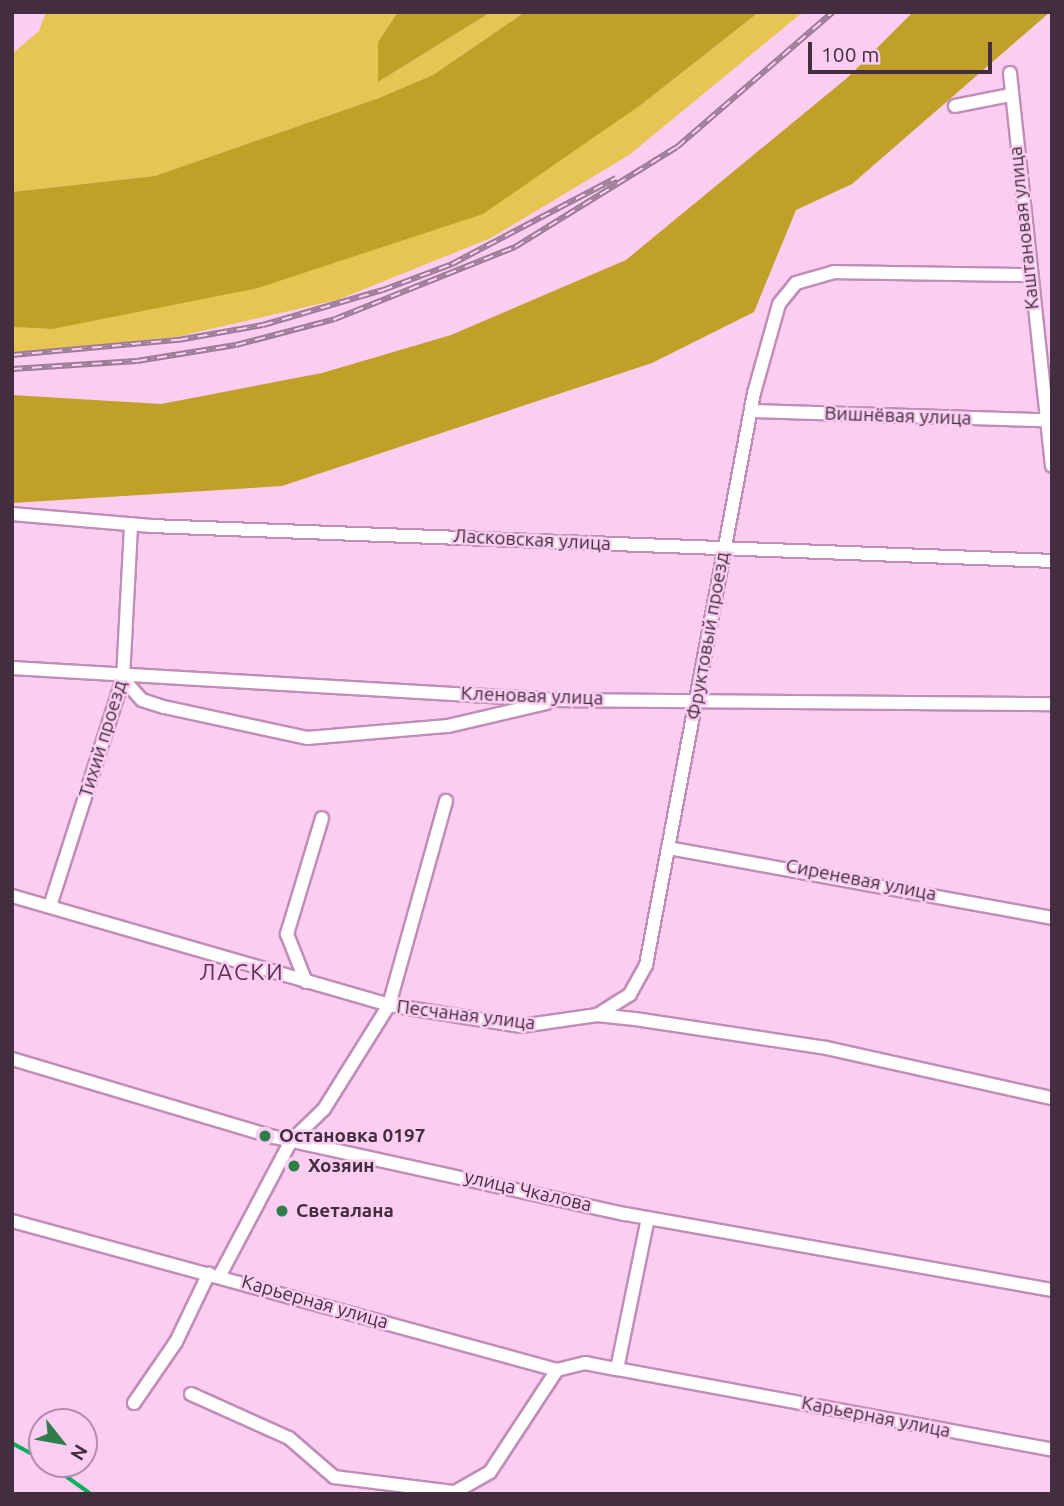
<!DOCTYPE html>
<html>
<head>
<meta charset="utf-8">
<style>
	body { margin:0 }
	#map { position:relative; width:1064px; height:1506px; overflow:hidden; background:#facdf1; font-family:Ubuntu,sans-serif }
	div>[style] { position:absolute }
	.green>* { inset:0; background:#e6c552 }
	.forest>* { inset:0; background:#c1a028 }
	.stream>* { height:3.5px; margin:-1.75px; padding:0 1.75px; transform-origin:1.75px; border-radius:1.75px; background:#07ae5d }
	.roads { filter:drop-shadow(2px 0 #c18db7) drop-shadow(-2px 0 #c18db7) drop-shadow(0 2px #c18db7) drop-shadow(0 -2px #c18db7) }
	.minor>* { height:12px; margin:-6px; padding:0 6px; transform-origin:6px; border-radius:6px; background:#fff }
	.rail>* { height:6px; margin-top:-3px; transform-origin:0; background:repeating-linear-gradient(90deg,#facdf1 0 10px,#9b7b95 0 20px); box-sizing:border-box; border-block:2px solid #9b7b95 }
	.dots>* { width:19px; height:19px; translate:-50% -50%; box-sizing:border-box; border:4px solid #facdf1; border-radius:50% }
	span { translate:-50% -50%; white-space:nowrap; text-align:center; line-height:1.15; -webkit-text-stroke:5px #facdf1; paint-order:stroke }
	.street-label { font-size:19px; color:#432e3f }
	.poi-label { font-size:19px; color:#432e3f; font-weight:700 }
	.left { translate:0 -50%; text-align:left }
	.quarter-label { font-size:23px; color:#5e3258; letter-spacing:2px }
	.frame { position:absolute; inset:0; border:14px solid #432e3f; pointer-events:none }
	.north { position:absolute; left:28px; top:1408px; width:70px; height:70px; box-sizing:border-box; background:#facdf1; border:2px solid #b18daa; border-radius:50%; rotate:121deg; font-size:19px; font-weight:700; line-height:28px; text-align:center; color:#432e3f }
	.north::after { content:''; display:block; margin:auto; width:24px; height:32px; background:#307d4c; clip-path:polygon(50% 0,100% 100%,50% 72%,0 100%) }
	.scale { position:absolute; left:808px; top:42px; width:184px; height:32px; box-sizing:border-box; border:4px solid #432e3f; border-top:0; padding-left:9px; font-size:21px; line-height:24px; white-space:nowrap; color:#432e3f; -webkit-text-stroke:5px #facdf1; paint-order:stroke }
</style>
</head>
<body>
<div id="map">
	<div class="green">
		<i style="clip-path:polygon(46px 12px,398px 12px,378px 42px,378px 82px,491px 12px,525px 12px,433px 75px,379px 98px,155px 176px,12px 192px,12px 54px,39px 31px)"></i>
		<i style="clip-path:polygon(759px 12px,803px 12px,629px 155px,491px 238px,337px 300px,176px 337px,12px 353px,12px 327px,52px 329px,642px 104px)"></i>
	</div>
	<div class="forest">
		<i style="clip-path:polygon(398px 12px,491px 12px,378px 82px,378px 42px)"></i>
		<i style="clip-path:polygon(525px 12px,759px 12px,642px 104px,483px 214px,258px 288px,52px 329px,12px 327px,12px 192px,155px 176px,379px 98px,433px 75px)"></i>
		<i style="clip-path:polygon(913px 12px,1050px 12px,852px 184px,796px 210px,754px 312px,652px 363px,282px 486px,12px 503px,12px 395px,161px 404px,322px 373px,451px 335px,626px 260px,847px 78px)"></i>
	</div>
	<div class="stream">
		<i style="left:12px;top:1443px;width:34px;rotate:28deg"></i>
		<i style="left:49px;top:1464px;width:52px;rotate:35.5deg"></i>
	</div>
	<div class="roads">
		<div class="minor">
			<i style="left:1010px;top:73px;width:395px;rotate:83.9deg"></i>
			<i style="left:955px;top:106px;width:56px;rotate:-11.3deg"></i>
			<i style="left:751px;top:411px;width:294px;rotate:1.8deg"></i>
			<i style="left:12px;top:514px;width:140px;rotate:4.9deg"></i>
			<i style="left:151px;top:526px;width:902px;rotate:2.22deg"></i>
			<i style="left:12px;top:668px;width:546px;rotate:3.36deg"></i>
			<i style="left:557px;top:700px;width:495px;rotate:0.5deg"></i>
			<i style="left:123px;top:679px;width:28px;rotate:48deg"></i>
			<i style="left:142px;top:700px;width:23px;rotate:18deg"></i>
			<i style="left:164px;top:707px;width:146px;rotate:12.2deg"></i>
			<i style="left:307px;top:738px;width:142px;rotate:-4.9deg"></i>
			<i style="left:448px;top:726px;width:101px;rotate:-13.2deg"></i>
			<i style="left:668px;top:848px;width:390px;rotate:10.3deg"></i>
			<i style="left:12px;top:896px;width:392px;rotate:16.1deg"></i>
			<i style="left:389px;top:1005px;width:134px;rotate:9deg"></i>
			<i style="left:521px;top:1026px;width:77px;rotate:-8.2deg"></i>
			<i style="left:597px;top:1015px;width:38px;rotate:6deg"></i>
			<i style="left:635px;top:1019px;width:193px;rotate:8.6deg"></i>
			<i style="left:826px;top:1048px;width:231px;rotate:12.5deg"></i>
			<i style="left:50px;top:906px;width:238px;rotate:-72.2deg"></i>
			<i style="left:123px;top:679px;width:155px;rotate:-87deg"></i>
			<i style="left:306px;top:982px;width:52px;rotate:-111.6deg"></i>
			<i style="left:287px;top:934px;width:121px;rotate:-73.2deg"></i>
			<i style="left:597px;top:1015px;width:39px;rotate:-32deg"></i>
			<i style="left:630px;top:994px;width:33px;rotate:-61deg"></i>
			<i style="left:646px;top:965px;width:582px;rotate:-79.31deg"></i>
			<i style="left:754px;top:393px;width:92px;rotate:-74.3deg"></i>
			<i style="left:779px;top:304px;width:27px;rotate:-51deg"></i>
			<i style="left:796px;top:283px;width:40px;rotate:-16deg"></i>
			<i style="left:834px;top:272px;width:195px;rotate:0.9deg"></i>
			<i style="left:12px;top:1059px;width:273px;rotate:16.6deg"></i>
			<i style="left:274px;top:1137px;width:359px;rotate:12.4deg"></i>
			<i style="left:625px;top:1214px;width:434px;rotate:10.1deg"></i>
			<i style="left:12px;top:1221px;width:565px;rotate:15.29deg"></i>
			<i style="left:557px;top:1370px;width:29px;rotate:-14deg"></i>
			<i style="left:585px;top:1363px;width:33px;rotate:11deg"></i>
			<i style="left:617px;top:1369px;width:154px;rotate:-78.4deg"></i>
			<i style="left:220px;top:1275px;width:152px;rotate:-62.1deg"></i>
			<i style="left:291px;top:1141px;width:46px;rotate:-44.1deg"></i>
			<i style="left:324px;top:1109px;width:123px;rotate:-58deg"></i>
			<i style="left:389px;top:1005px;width:212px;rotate:-74.4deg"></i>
			<i style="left:617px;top:1369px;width:442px;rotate:10.5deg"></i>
			<i style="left:191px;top:1394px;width:107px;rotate:24.2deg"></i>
			<i style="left:289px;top:1438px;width:60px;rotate:40.9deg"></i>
			<i style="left:334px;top:1477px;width:122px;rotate:7.1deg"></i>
			<i style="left:455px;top:1492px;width:40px;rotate:-29.7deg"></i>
			<i style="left:490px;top:1472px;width:122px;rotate:-56.7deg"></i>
			<i style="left:134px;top:1403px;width:74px;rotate:-55.5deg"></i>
			<i style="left:176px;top:1342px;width:76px;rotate:-64.4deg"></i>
		</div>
	</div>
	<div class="rail">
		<i style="left:12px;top:355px;width:167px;rotate:-5.2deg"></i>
		<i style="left:178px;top:340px;width:86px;rotate:-10deg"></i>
		<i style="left:263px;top:325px;width:125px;rotate:-16.3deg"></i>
		<i style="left:383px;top:290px;width:74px;rotate:-20.6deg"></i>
		<i style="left:452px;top:264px;width:185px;rotate:-27.7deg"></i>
		<i style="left:12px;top:369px;width:125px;rotate:-3.7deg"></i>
		<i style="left:137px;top:361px;width:100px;rotate:-9.2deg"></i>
		<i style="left:236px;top:345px;width:102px;rotate:-14.7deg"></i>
		<i style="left:335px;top:319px;width:194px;rotate:-21.8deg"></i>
		<i style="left:515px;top:247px;width:190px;rotate:-31.7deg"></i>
		<i style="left:677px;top:147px;width:206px;rotate:-40.9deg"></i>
	</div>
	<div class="dots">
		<i style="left:265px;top:1136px;background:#307d4c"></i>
		<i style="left:294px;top:1166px;background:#307d4c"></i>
		<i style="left:282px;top:1211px;background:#307d4c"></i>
	</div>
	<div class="street-label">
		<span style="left:1024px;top:228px;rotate:-96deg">Каштановая улица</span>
		<span style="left:898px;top:416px;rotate:2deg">Вишнёвая улица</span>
		<span style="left:532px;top:540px;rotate:3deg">Ласковская улица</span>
		<span style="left:708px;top:636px;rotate:-80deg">Фруктовый проезд</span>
		<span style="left:532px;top:696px;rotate:2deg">Кленовая улица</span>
		<span style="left:103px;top:739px;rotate:-73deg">Тихий проезд</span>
		<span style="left:861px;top:880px;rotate:11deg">Сиреневая улица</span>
		<span style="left:466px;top:1015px;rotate:7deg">Песчаная улица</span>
		<span style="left:528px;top:1191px;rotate:13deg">улица Чкалова</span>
		<span style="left:315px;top:1302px;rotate:16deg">Карьерная улица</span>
		<span style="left:876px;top:1417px;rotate:11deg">Карьерная улица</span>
	</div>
	<div class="poi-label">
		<span class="left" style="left:279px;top:1136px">Остановка 0197</span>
		<span class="left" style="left:308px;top:1166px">Хозяин</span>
		<span class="left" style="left:296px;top:1211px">Светалана</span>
	</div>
	<div class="quarter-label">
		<span style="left:242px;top:972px">ЛАСКИ</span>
	</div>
	<div class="frame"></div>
	<div class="north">N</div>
	<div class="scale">100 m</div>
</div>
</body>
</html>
